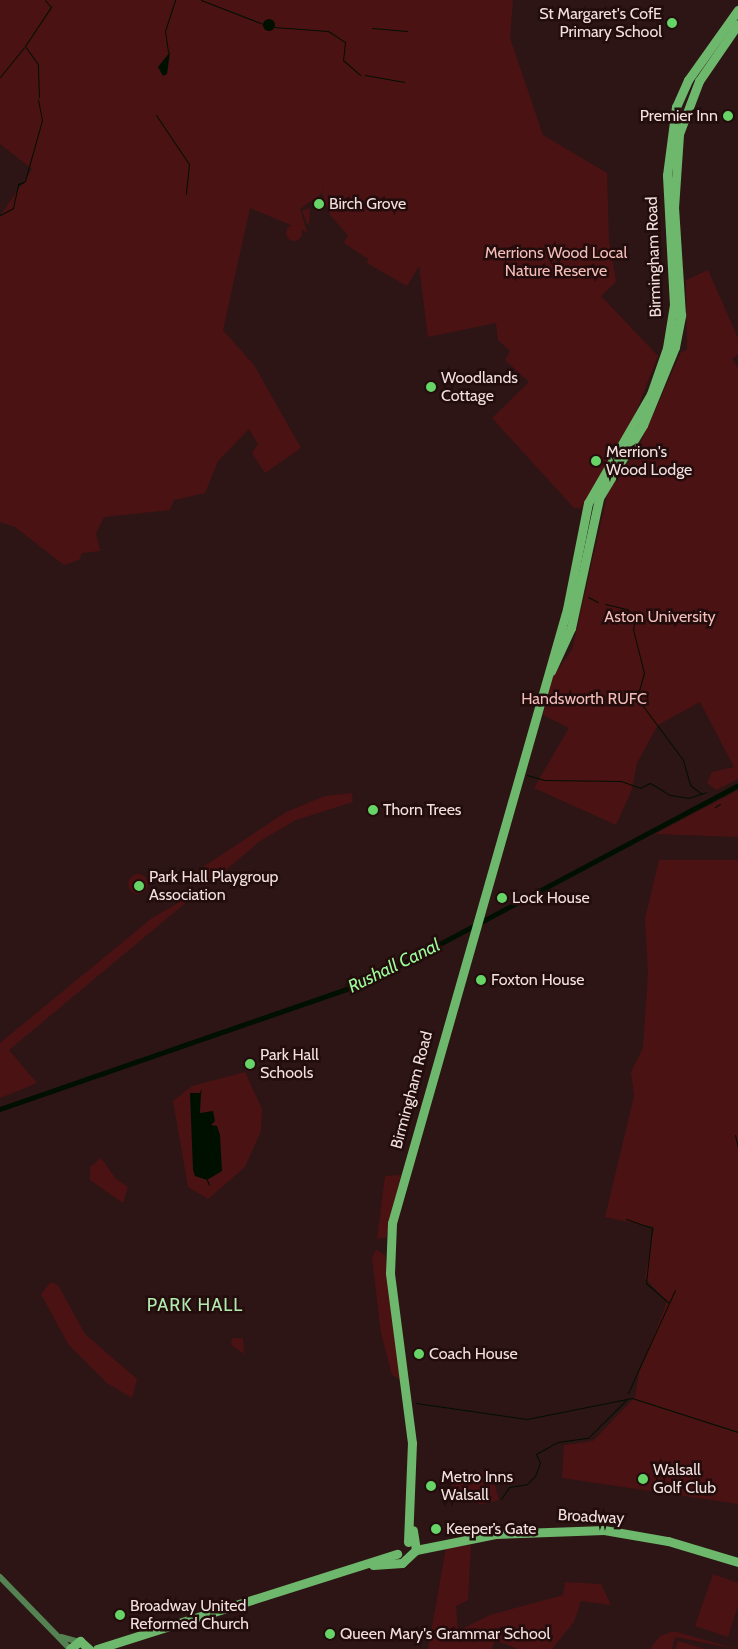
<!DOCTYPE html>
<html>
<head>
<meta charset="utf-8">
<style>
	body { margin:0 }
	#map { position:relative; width:738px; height:1649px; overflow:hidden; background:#2c1514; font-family:Cabin,sans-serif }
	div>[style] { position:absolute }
	.green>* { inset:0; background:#4b1214 }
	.round { border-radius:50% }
	.water>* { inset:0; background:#001000 }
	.stream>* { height:1px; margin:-0.5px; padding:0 0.5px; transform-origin:0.5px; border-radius:0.5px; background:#001000 }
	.canal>* { height:4.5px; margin:-2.25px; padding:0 2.25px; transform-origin:2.25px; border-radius:2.25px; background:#001000 }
	.secondary>* { height:6px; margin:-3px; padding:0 3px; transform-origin:3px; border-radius:3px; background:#548252 }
	.highway>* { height:9px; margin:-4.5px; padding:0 4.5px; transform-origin:4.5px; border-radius:4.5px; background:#6eb86d }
	.dots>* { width:14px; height:14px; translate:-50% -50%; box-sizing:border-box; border:2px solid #220c0c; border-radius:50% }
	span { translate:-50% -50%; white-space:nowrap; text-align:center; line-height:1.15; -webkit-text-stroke:5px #220c0c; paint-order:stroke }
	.poi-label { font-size:16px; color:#f1e0df }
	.right { translate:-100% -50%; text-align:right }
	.left { translate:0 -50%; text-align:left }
	.park-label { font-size:16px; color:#f4bdb9 }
	.street-label { font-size:16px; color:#f1e0df }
	.water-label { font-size:18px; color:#9afa98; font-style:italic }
	.neighbourhood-label { font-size:18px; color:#b2ebaf; letter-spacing:1px }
</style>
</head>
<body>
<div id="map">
	<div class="green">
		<i style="clip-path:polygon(0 0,513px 0,510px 38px,543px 135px,607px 173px,609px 241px,616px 282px,601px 296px,658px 356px,633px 419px,581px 514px,584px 499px,581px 508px,574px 508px,492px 418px,529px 382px,505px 360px,510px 351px,498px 340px,496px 323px,428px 337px,419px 266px,407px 286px,367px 263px,368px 259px,344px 243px,348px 235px,330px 215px,322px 193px,325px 183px,321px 194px,300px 209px,307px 232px,250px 208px,223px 330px,254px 365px,301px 448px,265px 473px,252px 453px,258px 444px,249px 429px,218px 461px,205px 493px,174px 500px,170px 510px,104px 517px,96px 533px,100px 551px,82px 553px,79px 560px,64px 565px,15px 527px,0 522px,0 216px,32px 169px,0 144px)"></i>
		<i style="clip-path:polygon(310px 208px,309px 223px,307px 224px,302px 211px)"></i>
		<i class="round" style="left:286px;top:225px;width:16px;height:16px"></i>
		<i style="clip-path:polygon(708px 270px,738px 338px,738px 354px,732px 359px,738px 368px,738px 779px,716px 790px,707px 783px,712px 772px,734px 767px,700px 702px,658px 725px,637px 763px,632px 789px,616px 825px,534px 788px,569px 728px,543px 715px,553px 676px,572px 650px,608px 492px,640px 444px,681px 352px,687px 350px,686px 280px)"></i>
		<i style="clip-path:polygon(738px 790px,738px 837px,655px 834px)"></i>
		<i style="clip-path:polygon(352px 793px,353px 802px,296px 820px,260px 841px,207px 886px,197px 871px,286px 812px,325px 796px)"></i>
		<i style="clip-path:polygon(659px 860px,738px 860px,738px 1504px,562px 1478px,564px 1445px,593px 1441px,635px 1397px,639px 1372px,667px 1302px,645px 1278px,654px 1227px,605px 1217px,634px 1096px,631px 1072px,643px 1048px,648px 973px,645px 919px)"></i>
		<i class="round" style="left:128px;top:874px;width:20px;height:20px"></i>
		<i style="clip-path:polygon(201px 890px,9px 1050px,37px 1083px,0 1098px,0 1043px,152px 918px)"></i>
		<i style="clip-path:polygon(245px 1072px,262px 1109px,261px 1131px,245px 1167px,208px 1199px,188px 1187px,173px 1101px,192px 1086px)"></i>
		<i style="clip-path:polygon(101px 1158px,116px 1179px,128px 1187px,123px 1203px,90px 1180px,90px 1167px)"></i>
		<i style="clip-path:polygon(401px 1175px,386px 1238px,377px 1239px,385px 1176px)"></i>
		<i style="clip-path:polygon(376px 1250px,385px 1255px,403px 1378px,399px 1379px,392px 1375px,381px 1333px,372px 1257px)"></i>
		<i style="clip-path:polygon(51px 1282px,58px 1285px,85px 1334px,137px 1379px,132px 1398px,107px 1383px,68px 1344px,41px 1294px)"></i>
		<i style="clip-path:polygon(232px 1338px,243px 1338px,244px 1354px,231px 1345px)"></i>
		<i style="clip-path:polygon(491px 1471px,499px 1500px,479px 1505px,475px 1495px,454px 1497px,451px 1479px)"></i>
		<i style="clip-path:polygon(471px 1545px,468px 1600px,456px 1606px,458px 1631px,490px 1615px,563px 1595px,565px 1582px,601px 1584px,611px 1605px,581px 1601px,574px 1622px,552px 1649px,518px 1649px,495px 1640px,492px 1649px,428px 1649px,446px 1548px)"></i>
		<i style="clip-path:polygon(713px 1574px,738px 1583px,738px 1606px,728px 1637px,695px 1626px)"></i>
		<i style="clip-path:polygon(671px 1632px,677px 1632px,737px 1649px,675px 1637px,672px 1649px,650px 1649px,660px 1636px)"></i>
		<i style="clip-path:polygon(678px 1641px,705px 1649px,675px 1649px)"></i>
	</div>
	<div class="water">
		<i class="round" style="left:263px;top:19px;width:12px;height:12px"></i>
		<i style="clip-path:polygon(170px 52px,167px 74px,163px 76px,158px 67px)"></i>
		<i style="clip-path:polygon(190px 1093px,201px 1093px,200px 1113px,213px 1111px,215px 1121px,211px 1125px,217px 1126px,220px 1135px,222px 1171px,207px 1180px,195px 1176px,193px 1170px)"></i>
	</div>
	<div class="stream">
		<i style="left:201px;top:0;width:66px;rotate:21.2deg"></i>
		<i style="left:274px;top:27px;width:54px;rotate:4.2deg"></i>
		<i style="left:328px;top:31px;width:20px;rotate:33deg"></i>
		<i style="left:345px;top:42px;width:18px;rotate:96deg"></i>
		<i style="left:343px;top:60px;width:23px;rotate:41deg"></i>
		<i style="left:372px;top:28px;width:35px;rotate:5deg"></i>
		<i style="left:168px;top:52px;width:21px;rotate:-98deg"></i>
		<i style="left:165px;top:31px;width:33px;rotate:-72deg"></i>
		<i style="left:365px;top:75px;width:40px;rotate:10deg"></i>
		<i style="left:0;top:77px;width:38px;rotate:-51deg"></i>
		<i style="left:39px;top:97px;width:33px;rotate:-92deg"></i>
		<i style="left:38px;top:64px;width:22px;rotate:-126deg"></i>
		<i style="left:25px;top:46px;width:47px;rotate:-56.3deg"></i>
		<i style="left:51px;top:7px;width:9px;rotate:-131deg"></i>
		<i style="left:156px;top:115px;width:59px;rotate:56deg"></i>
		<i style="left:189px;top:164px;width:30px;rotate:96deg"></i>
		<i style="left:18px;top:184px;width:6px;rotate:-18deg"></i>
		<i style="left:0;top:215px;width:15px;rotate:-28deg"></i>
		<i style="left:13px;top:208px;width:24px;rotate:-78deg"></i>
		<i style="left:18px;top:185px;width:8px;rotate:-30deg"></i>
		<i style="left:25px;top:181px;width:63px;rotate:-74.4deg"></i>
		<i style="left:42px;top:120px;width:21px;rotate:-101deg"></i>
		<i style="left:588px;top:597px;width:11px;rotate:27deg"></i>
		<i style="left:605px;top:604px;width:23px;rotate:13deg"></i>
		<i style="left:627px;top:609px;width:12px;rotate:48deg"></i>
		<i style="left:635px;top:618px;width:11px;rotate:100deg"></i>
		<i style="left:633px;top:629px;width:45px;rotate:76deg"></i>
		<i style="left:644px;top:673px;width:26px;rotate:106deg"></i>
		<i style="left:637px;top:698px;width:77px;rotate:53.4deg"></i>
		<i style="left:683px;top:760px;width:26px;rotate:74deg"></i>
		<i style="left:690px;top:785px;width:15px;rotate:37deg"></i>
		<i style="left:527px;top:775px;width:18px;rotate:16deg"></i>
		<i style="left:544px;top:780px;width:77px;rotate:0.7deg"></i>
		<i style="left:621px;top:781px;width:20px;rotate:20deg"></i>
		<i style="left:640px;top:788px;width:11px;rotate:-27deg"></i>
		<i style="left:650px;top:783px;width:23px;rotate:31deg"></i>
		<i style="left:670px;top:795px;width:18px;rotate:9deg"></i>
		<i style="left:688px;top:798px;width:19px;rotate:-18deg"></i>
		<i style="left:715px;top:807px;width:6px;rotate:-31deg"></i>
		<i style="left:200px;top:1092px;width:2px;rotate:-63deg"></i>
		<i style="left:735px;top:1135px;width:13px;rotate:77deg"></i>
		<i style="left:207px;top:1180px;width:5px;rotate:68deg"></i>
		<i style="left:626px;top:1219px;width:28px;rotate:19deg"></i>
		<i style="left:652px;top:1228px;width:55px;rotate:96.2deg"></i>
		<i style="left:646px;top:1283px;width:30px;rotate:41deg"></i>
		<i style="left:669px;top:1303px;width:99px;rotate:114.5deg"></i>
		<i style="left:669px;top:1303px;width:14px;rotate:-65deg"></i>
		<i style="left:416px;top:1403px;width:112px;rotate:8.2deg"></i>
		<i style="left:527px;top:1419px;width:107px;rotate:-11.3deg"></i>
		<i style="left:632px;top:1398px;width:111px;rotate:17.8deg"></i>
		<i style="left:501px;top:1499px;width:14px;rotate:-56deg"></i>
		<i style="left:509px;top:1487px;width:18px;rotate:-9deg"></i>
		<i style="left:527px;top:1484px;width:11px;rotate:-45deg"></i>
		<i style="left:535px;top:1476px;width:14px;rotate:-69deg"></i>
		<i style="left:540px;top:1463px;width:10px;rotate:-114deg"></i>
		<i style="left:536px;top:1454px;width:25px;rotate:-29deg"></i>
		<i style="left:558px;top:1442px;width:30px;rotate:-8deg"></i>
		<i style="left:588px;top:1438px;width:55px;rotate:-45deg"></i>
	</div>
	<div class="canal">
		<i style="left:0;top:1109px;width:392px;rotate:-19.1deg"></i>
		<i style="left:370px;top:981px;width:417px;rotate:-28deg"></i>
	</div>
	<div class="secondary">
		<i style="left:0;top:1577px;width:100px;rotate:45.8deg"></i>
		<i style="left:61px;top:1637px;width:16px;rotate:15deg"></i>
	</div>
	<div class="highway">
		<i style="left:551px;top:671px;width:47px;rotate:-65.1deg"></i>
		<i style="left:571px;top:628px;width:133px;rotate:-77.8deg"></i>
		<i style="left:599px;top:498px;width:85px;rotate:-58.9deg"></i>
		<i style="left:643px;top:425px;width:84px;rotate:-67.7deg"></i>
		<i style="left:675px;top:347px;width:33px;rotate:-79deg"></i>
		<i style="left:681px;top:315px;width:107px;rotate:-93.7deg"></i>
		<i style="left:674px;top:208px;width:74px;rotate:-86.1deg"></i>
		<i style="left:679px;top:134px;width:57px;rotate:-69.3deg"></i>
		<i style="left:699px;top:81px;width:69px;rotate:-55.6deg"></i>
		<i style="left:408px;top:1542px;width:99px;rotate:-87.7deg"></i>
		<i style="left:412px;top:1443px;width:171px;rotate:-97.4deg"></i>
		<i style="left:390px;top:1273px;width:50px;rotate:-87.7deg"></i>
		<i style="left:392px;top:1223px;width:638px;rotate:-74.09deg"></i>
		<i style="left:567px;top:609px;width:108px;rotate:-78.8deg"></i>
		<i style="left:588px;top:503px;width:126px;rotate:-60deg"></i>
		<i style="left:651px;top:394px;width:49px;rotate:-70.8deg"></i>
		<i style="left:667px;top:348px;width:44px;rotate:-80.8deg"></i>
		<i style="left:674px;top:305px;width:130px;rotate:-93.1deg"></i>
		<i style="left:667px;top:175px;width:69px;rotate:-82.5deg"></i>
		<i style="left:676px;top:107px;width:30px;rotate:-66deg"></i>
		<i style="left:688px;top:80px;width:86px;rotate:-54.5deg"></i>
		<i style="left:416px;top:1550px;width:82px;rotate:-11.3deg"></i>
		<i style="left:496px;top:1534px;width:108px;rotate:-2.1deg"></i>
		<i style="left:604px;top:1530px;width:65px;rotate:9.8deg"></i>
		<i style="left:668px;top:1541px;width:73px;rotate:16.7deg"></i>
		<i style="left:373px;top:1565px;width:29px;rotate:-4deg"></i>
		<i style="left:402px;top:1563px;width:19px;rotate:-43deg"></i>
		<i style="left:416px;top:1550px;width:20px;rotate:-99deg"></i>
		<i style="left:70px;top:1649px;width:13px;rotate:-39deg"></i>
		<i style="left:80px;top:1641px;width:12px;rotate:42deg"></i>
		<i style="left:97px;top:1649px;width:315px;rotate:-17.6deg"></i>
	</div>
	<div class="dots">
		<i style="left:672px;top:23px;background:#66d466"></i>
		<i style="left:728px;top:116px;background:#66d466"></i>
		<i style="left:319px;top:204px;background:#66d466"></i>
		<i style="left:431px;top:387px;background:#66d466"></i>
		<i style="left:596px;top:461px;background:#66d466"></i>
		<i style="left:373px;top:810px;background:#66d466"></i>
		<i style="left:139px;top:886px;background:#66d466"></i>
		<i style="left:502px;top:898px;background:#66d466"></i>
		<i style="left:481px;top:980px;background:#66d466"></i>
		<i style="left:250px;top:1064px;background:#66d466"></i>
		<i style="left:419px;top:1354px;background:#66d466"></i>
		<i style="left:643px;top:1479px;background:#66d466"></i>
		<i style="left:431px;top:1486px;background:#66d466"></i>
		<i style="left:436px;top:1529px;background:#66d466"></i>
		<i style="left:120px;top:1615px;background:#66d466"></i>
		<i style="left:330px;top:1634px;background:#66d466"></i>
	</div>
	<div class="poi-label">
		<span class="right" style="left:662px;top:23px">St Margaret's CofE<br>Primary School</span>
		<span class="right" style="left:718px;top:116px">Premier Inn</span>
		<span class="left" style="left:329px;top:204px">Birch Grove</span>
		<span class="left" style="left:441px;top:387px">Woodlands<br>Cottage</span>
		<span class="left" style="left:606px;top:461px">Merrion's<br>Wood Lodge</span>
		<span class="left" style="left:383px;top:810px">Thorn Trees</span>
		<span class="left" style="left:149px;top:886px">Park Hall Playgroup<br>Association</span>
		<span class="left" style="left:512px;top:898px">Lock House</span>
		<span class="left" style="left:491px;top:980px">Foxton House</span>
		<span class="left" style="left:260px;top:1064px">Park Hall<br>Schools</span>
		<span class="left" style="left:429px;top:1354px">Coach House</span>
		<span class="left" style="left:653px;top:1479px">Walsall<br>Golf Club</span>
		<span class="left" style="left:441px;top:1486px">Metro Inns<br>Walsall</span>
		<span class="left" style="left:446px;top:1529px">Keeper’s Gate</span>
		<span class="left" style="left:130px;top:1615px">Broadway United<br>Reformed Church</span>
		<span class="left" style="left:340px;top:1634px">Queen Mary's Grammar School</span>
	</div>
	<div class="park-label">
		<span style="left:556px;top:262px">Merrions Wood Local<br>Nature Reserve</span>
		<span style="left:660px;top:617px">Aston University</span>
		<span style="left:584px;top:699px">Handsworth RUFC</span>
	</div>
	<div class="street-label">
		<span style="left:654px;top:257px;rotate:-92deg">Birmingham Road</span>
		<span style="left:412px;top:1090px;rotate:-75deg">Birmingham Road</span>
		<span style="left:591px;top:1517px;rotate:3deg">Broadway</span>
	</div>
	<div class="water-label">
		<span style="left:394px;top:966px;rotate:-26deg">Rushall Canal</span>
	</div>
	<div class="neighbourhood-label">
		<span style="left:195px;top:1305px">PARK HALL</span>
	</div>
</div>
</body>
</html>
